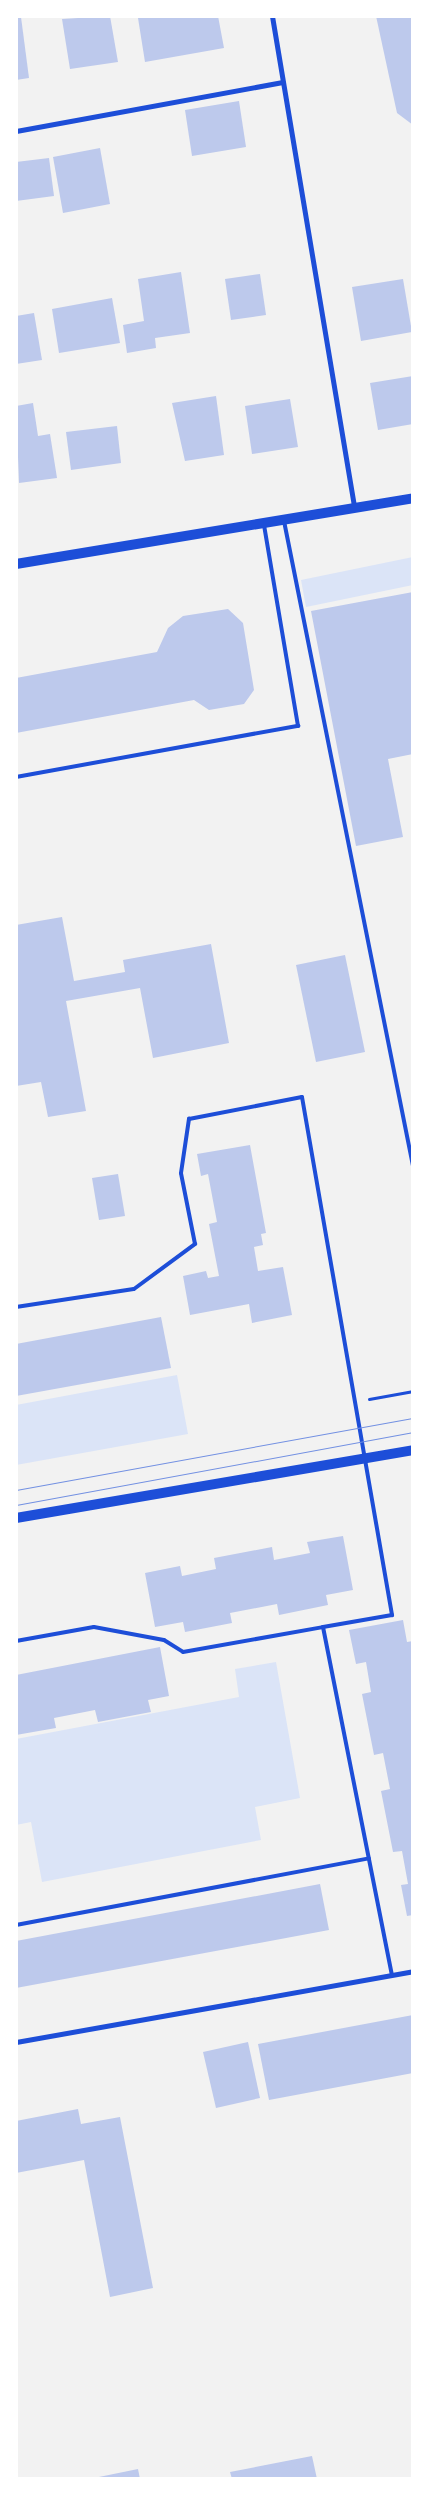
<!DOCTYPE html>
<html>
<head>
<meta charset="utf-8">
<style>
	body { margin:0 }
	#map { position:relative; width:429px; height:2495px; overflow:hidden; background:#f2f2f2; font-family:"Work Sans",sans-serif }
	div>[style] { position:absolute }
	.green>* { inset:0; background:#dbe4f7 }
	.building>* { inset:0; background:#bdc9ec }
	.path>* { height:3px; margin:-1.5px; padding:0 1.5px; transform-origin:1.5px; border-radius:1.5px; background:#1d4ed8 }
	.service>* { height:4px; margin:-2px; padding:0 2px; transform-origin:2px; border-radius:2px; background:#1d4ed8 }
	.minor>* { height:5px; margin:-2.5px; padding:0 2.5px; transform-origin:2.5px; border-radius:2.5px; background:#1d4ed8 }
	.secondary>* { height:10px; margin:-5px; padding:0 5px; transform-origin:5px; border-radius:5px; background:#1d4ed8 }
	.tram>* { height:1px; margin:-0.5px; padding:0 0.5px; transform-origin:0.5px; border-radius:0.5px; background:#7290e2 }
	span { translate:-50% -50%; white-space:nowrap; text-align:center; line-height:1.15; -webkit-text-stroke:4px #fff; paint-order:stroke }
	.frame { position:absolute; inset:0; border:18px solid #fff; pointer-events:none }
</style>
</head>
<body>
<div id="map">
	<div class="green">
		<i style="clip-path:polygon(413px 557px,413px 585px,306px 607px,301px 580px)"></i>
		<i style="clip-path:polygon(177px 1375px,188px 1434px,16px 1465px,16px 1405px)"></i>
		<i style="clip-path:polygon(276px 1662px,300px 1798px,255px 1807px,261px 1840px,42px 1882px,31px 1822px,16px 1825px,16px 1739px,239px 1697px,235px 1669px)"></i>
	</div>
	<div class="building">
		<i style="clip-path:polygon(110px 16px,118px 62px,70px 69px,62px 19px)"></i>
		<i style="clip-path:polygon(218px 16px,224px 48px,145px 62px,138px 18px)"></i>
		<i style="clip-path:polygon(376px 16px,413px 16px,413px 125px,397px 113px)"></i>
		<i style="clip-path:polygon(16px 17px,21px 17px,29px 78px,16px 80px)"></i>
		<i style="clip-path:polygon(239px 101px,246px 147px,192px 156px,185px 110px)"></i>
		<i style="clip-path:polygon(100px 148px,110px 204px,63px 213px,53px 157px)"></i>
		<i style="clip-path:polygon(49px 158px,54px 196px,16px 201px,16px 162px)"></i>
		<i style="clip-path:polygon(181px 272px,190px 333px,155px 338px,156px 348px,127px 353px,123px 325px,144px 321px,138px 279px)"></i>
		<i style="clip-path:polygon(260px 274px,266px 315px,231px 320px,225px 279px)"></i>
		<i style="clip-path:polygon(403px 279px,412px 332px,361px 341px,352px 287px)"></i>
		<i style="clip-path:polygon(112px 298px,120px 343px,59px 353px,52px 309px)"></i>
		<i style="clip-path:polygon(34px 313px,42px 360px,16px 364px,16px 316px)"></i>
		<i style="clip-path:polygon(413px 376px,413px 424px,378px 430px,370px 383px)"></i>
		<i style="clip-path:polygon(216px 396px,224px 455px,185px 461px,172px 403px)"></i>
		<i style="clip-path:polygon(290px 399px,298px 447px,252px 454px,245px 406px)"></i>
		<i style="clip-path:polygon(33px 403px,38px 436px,50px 434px,57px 478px,19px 483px,16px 406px)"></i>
		<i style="clip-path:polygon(117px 426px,121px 463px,71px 470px,66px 432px)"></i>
		<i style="clip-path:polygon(413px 592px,413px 754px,388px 759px,403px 837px,356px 846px,311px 611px)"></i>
		<i style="clip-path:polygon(228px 609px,243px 623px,254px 690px,244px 704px,209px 710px,194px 700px,16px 733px,16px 678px,157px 652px,168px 628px,183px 616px)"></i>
		<i style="clip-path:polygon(62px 917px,74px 981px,125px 972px,123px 960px,211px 944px,229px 1043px,153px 1058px,140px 988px,66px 1001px,86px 1111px,48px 1117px,41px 1082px,16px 1086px,16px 925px)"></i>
		<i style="clip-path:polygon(345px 955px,365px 1052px,316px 1062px,296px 965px)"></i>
		<i style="clip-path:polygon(250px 1145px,266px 1233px,261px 1234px,263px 1245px,254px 1247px,258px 1271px,283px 1267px,292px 1315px,252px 1323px,249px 1304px,190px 1315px,183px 1276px,206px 1271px,208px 1278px,219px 1276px,209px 1224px,217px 1222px,208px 1174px,201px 1176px,197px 1154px)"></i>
		<i style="clip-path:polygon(118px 1174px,125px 1216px,99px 1220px,92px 1178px)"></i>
		<i style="clip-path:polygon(161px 1317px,171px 1368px,16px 1396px,16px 1344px)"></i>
		<i style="clip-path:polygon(343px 1536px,353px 1590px,326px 1595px,328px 1605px,279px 1615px,277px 1604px,230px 1613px,232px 1623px,185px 1632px,183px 1622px,155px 1627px,145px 1573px,180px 1566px,182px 1576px,216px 1569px,214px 1558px,272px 1547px,274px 1560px,310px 1553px,307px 1542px)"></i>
		<i style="clip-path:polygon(403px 1620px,407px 1642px,413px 1641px,413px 1915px,407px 1916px,401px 1885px,408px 1884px,402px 1851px,393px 1852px,381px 1791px,390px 1789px,383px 1753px,374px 1755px,362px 1694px,371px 1692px,366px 1662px,356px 1664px,349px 1630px)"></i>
		<i style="clip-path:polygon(160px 1647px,169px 1696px,148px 1700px,151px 1712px,98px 1722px,95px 1710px,54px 1718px,56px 1728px,16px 1735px,16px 1675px)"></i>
		<i style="clip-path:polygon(320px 1884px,329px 1930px,16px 1988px,16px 1941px)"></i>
		<i style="clip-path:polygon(413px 2015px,413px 2073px,269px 2100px,258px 2044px)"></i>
		<i style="clip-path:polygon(248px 2042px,260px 2098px,216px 2108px,203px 2052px)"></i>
		<i style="clip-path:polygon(78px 2109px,81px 2124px,120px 2117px,153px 2288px,110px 2297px,84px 2160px,16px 2173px,16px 2121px)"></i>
		<i style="clip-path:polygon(312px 2456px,317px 2479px,232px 2479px,230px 2472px)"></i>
		<i style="clip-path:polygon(138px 2469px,140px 2479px,94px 2479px,94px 2478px)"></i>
	</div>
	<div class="path">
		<i style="left:369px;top:1399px;width:45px;rotate:-10.3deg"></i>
	</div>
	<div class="service">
		<i style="left:284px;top:521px;width:658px;rotate:78.69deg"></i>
		<i style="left:16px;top:777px;width:287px;rotate:-10.3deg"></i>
		<i style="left:298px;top:726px;width:205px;rotate:-99.6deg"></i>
		<i style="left:16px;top:1307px;width:119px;rotate:-8.7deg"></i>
		<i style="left:134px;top:1289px;width:76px;rotate:-36.4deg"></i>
		<i style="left:195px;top:1244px;width:72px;rotate:-101.2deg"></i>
		<i style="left:181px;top:1173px;width:55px;rotate:-81.6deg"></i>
		<i style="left:189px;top:1119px;width:115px;rotate:-11deg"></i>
		<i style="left:302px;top:1097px;width:526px;rotate:80.14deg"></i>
		<i style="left:392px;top:1615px;width:70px;rotate:170.1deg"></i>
		<i style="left:16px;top:1641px;width:79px;rotate:-10.2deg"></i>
		<i style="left:94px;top:1627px;width:71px;rotate:10.5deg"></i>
		<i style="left:164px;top:1640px;width:22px;rotate:32deg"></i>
		<i style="left:183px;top:1652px;width:142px;rotate:-10.1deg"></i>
		<i style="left:323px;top:1627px;width:355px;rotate:78.8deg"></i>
		<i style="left:16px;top:1925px;width:359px;rotate:-10.7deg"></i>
	</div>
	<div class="minor">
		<i style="left:272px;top:16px;width:498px;rotate:80.5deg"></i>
		<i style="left:16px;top:131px;width:271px;rotate:-10.4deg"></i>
		<i style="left:16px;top:2042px;width:403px;rotate:-10.1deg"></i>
	</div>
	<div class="secondary">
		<i style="left:16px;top:564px;width:402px;rotate:-9.4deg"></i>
		<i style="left:16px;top:1518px;width:403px;rotate:-9.7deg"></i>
	</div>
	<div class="tram">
		<i style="left:16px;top:1490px;width:403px;rotate:-10.3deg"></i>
		<i style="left:16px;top:1505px;width:404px;rotate:-10.4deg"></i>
	</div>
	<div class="frame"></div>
</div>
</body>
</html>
